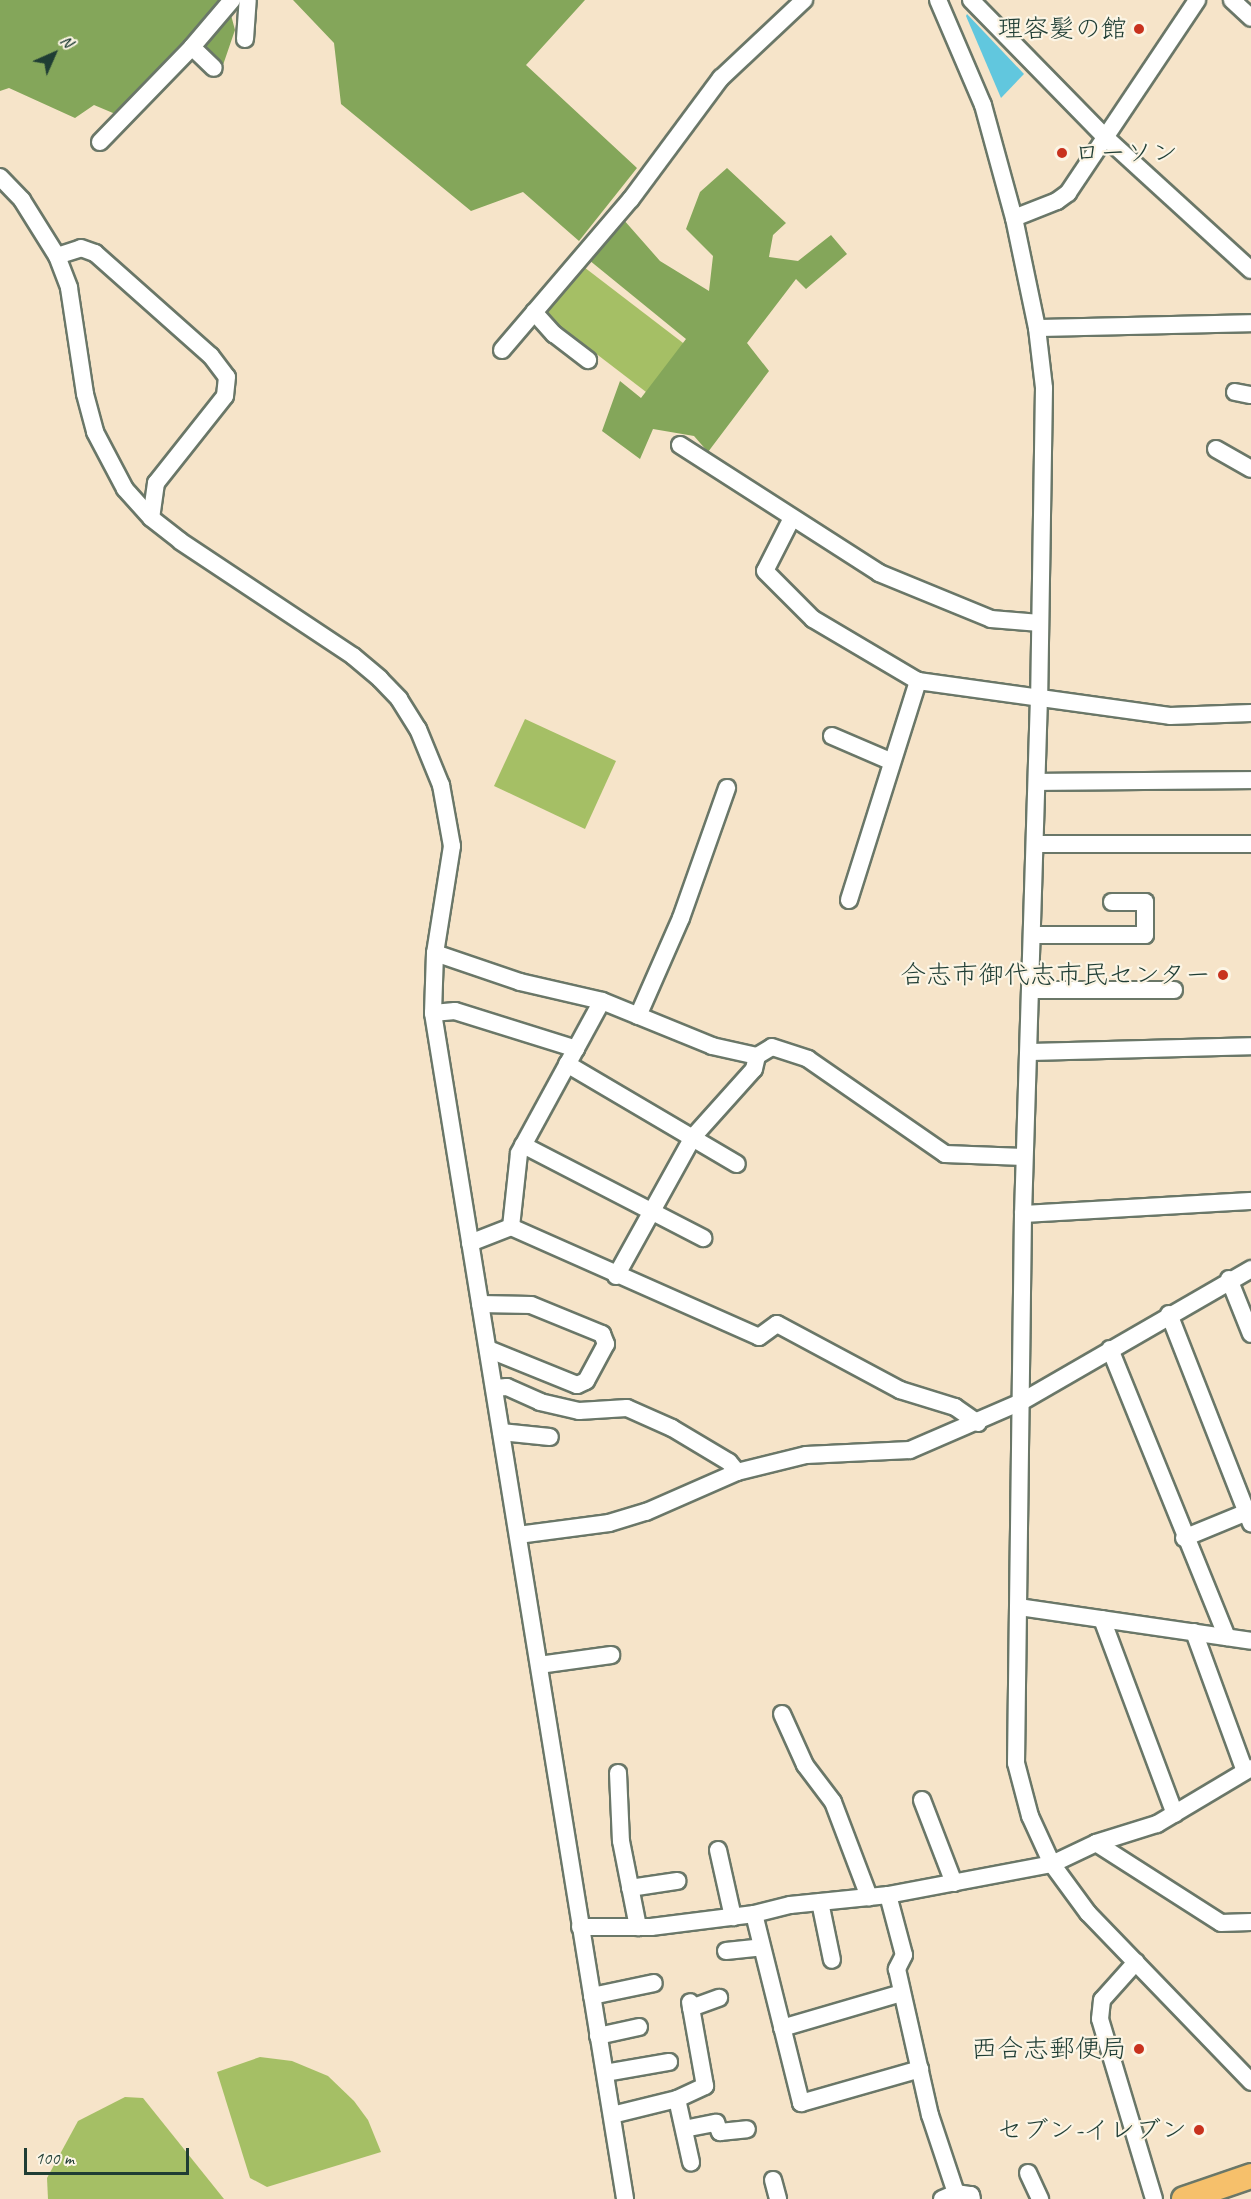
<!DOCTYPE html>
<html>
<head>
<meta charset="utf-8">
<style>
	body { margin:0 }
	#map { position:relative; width:1251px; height:2199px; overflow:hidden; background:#f6e4c9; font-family:Caveat,"Klee One",sans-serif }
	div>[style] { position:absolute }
	.green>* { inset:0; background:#a5bf65 }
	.forest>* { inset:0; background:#84a65a }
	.water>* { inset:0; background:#61c7de }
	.roads { filter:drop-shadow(2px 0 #6a7768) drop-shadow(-2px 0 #6a7768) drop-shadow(0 2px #6a7768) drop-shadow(0 -2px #6a7768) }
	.minor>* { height:16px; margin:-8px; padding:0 8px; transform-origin:8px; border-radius:8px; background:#fff }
	.highway>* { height:24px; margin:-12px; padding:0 12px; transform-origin:12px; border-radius:12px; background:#f6c06b }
	.dots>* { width:16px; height:16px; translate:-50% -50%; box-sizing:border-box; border:3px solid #fcf5e5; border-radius:50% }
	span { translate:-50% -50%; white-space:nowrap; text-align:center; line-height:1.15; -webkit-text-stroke:4.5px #fcf5e5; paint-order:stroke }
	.poi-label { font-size:26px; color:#1f3d34 }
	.right { translate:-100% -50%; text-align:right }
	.left { translate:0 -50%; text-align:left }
	.north { position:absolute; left:24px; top:24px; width:60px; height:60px; -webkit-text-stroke:4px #fcf5e5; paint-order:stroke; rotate:45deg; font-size:16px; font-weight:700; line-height:24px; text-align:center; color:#1f3d34 }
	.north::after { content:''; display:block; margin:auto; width:21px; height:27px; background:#1f3d34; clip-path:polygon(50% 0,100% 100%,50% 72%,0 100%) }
	.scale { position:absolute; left:24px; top:2148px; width:165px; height:27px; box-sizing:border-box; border:3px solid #1f3d34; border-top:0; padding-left:8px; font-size:18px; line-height:21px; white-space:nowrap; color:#1f3d34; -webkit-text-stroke:4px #fcf5e5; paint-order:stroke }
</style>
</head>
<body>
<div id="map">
	<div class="green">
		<i style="clip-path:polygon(580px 264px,687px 346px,650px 395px,543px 313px)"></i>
		<i style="clip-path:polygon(525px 719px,616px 761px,585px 829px,494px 786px)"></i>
		<i style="clip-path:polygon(260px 2057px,292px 2061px,328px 2076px,354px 2101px,368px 2120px,381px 2152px,267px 2187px,250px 2178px,217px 2072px)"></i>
		<i style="clip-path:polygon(125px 2097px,143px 2098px,224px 2199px,48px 2199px,47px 2178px,78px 2121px)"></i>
	</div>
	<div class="forest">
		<i style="clip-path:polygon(0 0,227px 0,235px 30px,223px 65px,193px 48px,132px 121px,94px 105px,75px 118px,9px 88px,0 91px)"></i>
		<i style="clip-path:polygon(293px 0,585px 0,526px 65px,637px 168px,579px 241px,523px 192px,471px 211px,341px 104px,334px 43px)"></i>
		<i style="clip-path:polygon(727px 168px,786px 223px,773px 235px,769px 257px,798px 261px,831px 235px,847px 254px,806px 289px,796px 279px,747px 343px,769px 371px,708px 452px,694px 436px,653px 429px,640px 459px,602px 431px,620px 381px,641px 398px,686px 339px,589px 260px,623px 219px,660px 261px,709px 291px,713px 256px,686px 229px,700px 192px)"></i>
	</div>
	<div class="water">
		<i style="clip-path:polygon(967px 14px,1024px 74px,1001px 98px,966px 16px)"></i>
	</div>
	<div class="roads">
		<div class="minor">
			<i style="left:938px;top:0;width:114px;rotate:66.8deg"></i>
			<i style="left:983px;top:105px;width:117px;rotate:74.7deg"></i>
			<i style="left:1014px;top:218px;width:112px;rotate:78.2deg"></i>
			<i style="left:1037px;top:328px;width:60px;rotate:83.3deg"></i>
			<i style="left:1044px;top:388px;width:309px;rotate:90.9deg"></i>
			<i style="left:1039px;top:697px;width:517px;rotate:91.77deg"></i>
			<i style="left:1023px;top:1214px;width:549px;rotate:90.73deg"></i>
			<i style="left:1016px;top:1763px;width:55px;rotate:75.2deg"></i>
			<i style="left:1030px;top:1816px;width:53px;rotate:65.4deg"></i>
			<i style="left:1052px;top:1864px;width:61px;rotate:53.7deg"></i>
			<i style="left:1088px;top:1913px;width:235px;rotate:46deg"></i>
			<i style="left:971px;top:0;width:189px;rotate:45.6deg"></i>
			<i style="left:1103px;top:135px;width:200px;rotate:42.4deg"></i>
			<i style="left:1232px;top:0;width:26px;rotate:43deg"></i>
			<i style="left:245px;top:39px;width:39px;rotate:-86deg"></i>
			<i style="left:192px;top:47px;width:30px;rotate:44deg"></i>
			<i style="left:100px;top:142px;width:132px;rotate:-45.9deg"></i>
			<i style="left:192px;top:47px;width:62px;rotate:-49.6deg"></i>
			<i style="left:0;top:177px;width:32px;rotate:46deg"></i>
			<i style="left:22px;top:200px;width:66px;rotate:58deg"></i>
			<i style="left:57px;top:256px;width:34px;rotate:69deg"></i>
			<i style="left:69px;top:288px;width:107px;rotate:81.4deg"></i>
			<i style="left:85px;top:394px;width:39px;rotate:75deg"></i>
			<i style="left:95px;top:432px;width:64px;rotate:62.2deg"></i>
			<i style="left:125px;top:489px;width:39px;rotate:48deg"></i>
			<i style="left:151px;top:518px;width:37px;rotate:38deg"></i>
			<i style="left:180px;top:541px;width:208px;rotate:33.6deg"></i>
			<i style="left:353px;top:656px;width:35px;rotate:40deg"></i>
			<i style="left:380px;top:679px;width:28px;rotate:46deg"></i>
			<i style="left:399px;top:699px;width:36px;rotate:58deg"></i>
			<i style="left:418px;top:729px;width:61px;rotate:67.7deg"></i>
			<i style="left:441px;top:785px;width:62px;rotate:79.8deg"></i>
			<i style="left:452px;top:846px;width:108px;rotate:99deg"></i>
			<i style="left:435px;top:953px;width:60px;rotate:91.9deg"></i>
			<i style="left:433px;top:1013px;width:1201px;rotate:80.8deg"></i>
			<i style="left:1014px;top:218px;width:46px;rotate:-21.6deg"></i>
			<i style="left:1057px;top:201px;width:14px;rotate:-36deg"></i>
			<i style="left:1068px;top:193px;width:232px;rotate:-56.2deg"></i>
			<i style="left:57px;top:256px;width:25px;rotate:-18deg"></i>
			<i style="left:81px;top:248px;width:15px;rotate:20deg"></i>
			<i style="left:95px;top:253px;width:155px;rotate:41.6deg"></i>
			<i style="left:211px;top:356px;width:26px;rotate:53deg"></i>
			<i style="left:227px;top:377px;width:19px;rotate:96deg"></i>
			<i style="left:225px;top:396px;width:111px;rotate:128.4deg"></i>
			<i style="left:156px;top:483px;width:35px;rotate:98deg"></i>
			<i style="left:534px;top:312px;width:30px;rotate:48deg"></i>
			<i style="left:554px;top:334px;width:43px;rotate:37.4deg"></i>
			<i style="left:1037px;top:328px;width:214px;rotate:-1.3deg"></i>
			<i style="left:502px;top:350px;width:199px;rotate:-49.5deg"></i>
			<i style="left:631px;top:199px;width:151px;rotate:-53.4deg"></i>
			<i style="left:721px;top:78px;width:114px;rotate:-43.2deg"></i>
			<i style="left:1235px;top:392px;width:16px;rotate:11deg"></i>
			<i style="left:680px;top:445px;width:237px;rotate:32.7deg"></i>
			<i style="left:879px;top:573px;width:121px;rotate:22.3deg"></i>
			<i style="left:991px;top:619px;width:49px;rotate:4.7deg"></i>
			<i style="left:1216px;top:449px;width:40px;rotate:29.7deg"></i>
			<i style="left:792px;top:518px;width:59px;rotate:117deg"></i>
			<i style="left:765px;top:571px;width:68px;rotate:45deg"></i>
			<i style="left:813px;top:619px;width:122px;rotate:30.6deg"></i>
			<i style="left:918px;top:681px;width:254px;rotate:7.9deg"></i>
			<i style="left:1170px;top:716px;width:81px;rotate:-2.1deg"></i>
			<i style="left:832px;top:736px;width:63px;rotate:23.3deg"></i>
			<i style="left:1037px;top:782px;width:214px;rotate:-0.5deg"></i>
			<i style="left:1035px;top:844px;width:216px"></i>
			<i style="left:849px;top:900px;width:230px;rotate:-72.5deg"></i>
			<i style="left:1032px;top:935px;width:113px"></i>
			<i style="left:1145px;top:935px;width:33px;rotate:-90deg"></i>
			<i style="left:1145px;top:902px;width:33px;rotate:180deg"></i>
			<i style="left:435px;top:953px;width:90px;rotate:18.8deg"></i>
			<i style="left:520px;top:982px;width:84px;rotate:13deg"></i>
			<i style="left:602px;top:1001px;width:119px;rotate:22.2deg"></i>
			<i style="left:712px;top:1046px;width:46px;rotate:12.5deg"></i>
			<i style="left:757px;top:1056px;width:17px;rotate:-31deg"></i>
			<i style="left:772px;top:1047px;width:38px;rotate:18deg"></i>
			<i style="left:808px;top:1059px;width:167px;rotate:34.7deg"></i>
			<i style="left:945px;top:1154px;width:79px;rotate:2.2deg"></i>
			<i style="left:1031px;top:990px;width:143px"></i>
			<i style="left:433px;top:1013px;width:22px;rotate:-5deg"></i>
			<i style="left:455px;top:1011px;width:127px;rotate:17.4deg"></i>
			<i style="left:638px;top:1016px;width:107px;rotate:-66.3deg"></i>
			<i style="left:681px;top:918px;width:138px;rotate:-70.5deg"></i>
			<i style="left:1029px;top:1052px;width:222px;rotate:-1.5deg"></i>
			<i style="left:567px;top:1064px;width:197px;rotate:30.5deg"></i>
			<i style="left:523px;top:1145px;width:203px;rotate:27.3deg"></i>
			<i style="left:1023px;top:1214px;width:228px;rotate:-3.3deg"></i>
			<i style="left:511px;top:1227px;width:74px;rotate:-83.8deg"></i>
			<i style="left:519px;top:1153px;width:173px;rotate:-61.4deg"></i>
			<i style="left:470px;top:1243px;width:44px;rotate:-21.3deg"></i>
			<i style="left:511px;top:1227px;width:271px;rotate:23.9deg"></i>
			<i style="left:759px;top:1337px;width:22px;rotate:-36deg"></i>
			<i style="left:777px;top:1324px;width:140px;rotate:28.2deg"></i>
			<i style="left:900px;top:1390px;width:58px;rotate:17.2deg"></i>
			<i style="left:955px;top:1407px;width:28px;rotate:35deg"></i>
			<i style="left:616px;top:1276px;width:159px;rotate:-61deg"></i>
			<i style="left:693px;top:1137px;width:91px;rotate:-48.1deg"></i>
			<i style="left:754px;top:1069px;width:13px;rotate:-77deg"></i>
			<i style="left:1229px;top:1279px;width:59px;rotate:68.2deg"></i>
			<i style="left:480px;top:1304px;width:51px;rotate:1.1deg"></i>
			<i style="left:531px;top:1305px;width:77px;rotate:22.2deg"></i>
			<i style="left:602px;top:1334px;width:11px;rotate:68deg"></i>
			<i style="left:606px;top:1344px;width:42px;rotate:118.4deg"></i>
			<i style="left:586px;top:1381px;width:10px;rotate:156deg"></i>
			<i style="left:577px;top:1385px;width:96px;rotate:-158deg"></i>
			<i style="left:1169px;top:1314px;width:225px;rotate:68.6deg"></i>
			<i style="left:1110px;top:1349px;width:311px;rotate:67.9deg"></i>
			<i style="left:494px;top:1388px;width:13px;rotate:-4deg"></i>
			<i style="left:507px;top:1387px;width:36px;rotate:24deg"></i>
			<i style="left:540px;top:1402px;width:40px;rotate:13deg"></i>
			<i style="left:579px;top:1411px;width:48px;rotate:-3.6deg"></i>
			<i style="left:627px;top:1408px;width:49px;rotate:24deg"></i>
			<i style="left:672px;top:1428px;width:66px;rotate:30.8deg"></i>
			<i style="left:729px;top:1462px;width:13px;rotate:51deg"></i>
			<i style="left:501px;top:1432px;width:49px;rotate:5.8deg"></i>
			<i style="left:518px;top:1535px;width:92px;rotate:-7.5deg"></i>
			<i style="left:609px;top:1523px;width:39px;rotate:-17deg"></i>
			<i style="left:646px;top:1512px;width:99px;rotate:-23.7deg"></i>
			<i style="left:737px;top:1472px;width:71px;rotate:-13.8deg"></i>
			<i style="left:806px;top:1455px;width:104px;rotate:-2.8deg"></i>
			<i style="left:910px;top:1450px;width:121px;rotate:-23.4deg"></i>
			<i style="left:1021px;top:1402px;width:266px;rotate:-30deg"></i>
			<i style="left:1184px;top:1538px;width:68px;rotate:-22.4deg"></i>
			<i style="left:1019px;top:1607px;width:234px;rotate:8.3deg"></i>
			<i style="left:1102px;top:1619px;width:208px;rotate:69.5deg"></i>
			<i style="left:1194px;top:1632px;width:148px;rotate:69.9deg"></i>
			<i style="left:539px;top:1665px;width:73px;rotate:-7.9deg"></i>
			<i style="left:782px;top:1714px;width:56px;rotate:65.7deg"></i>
			<i style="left:805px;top:1765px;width:46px;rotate:52.9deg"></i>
			<i style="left:833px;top:1802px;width:102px;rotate:69.2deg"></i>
			<i style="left:618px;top:1773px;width:68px;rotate:87.5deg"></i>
			<i style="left:621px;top:1841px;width:88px;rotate:78.8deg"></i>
			<i style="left:922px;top:1800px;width:89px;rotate:68.9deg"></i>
			<i style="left:1096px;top:1843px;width:148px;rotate:32.6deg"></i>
			<i style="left:1221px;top:1923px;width:30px;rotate:-2deg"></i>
			<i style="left:718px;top:1850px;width:69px;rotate:77.4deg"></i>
			<i style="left:630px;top:1888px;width:48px;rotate:-8.5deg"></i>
			<i style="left:888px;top:1895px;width:62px;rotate:75.1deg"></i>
			<i style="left:904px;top:1955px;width:16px;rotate:117deg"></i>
			<i style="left:897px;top:1969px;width:150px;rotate:77.3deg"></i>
			<i style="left:930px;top:2115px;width:82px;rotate:71.6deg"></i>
			<i style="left:956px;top:2193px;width:15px;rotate:8deg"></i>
			<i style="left:971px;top:2195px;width:4px;rotate:76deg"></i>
			<i style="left:820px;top:1902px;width:59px;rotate:78.3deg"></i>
			<i style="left:754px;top:1914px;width:195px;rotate:76deg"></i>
			<i style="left:801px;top:2103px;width:124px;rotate:-15.9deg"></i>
			<i style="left:580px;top:1927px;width:71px"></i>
			<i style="left:651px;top:1927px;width:104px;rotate:-7.2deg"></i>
			<i style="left:754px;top:1914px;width:37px;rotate:-14deg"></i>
			<i style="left:790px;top:1905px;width:99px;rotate:-5.8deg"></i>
			<i style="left:888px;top:1895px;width:167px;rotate:-10.7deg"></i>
			<i style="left:1052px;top:1864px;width:49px;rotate:-25.5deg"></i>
			<i style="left:1096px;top:1843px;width:64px;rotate:-17.3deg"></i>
			<i style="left:1157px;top:1824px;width:109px;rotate:-30.8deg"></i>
			<i style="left:726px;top:1951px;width:36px;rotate:-6deg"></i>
			<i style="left:1136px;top:1962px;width:51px;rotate:131.8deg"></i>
			<i style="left:1102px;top:2000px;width:19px;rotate:96deg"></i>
			<i style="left:1100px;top:2019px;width:188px;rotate:73.3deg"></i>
			<i style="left:592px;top:1996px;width:63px;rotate:-11.8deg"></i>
			<i style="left:691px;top:2008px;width:30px;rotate:-20deg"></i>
			<i style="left:782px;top:2028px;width:125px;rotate:-16.3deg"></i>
			<i style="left:598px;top:2036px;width:42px;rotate:-12.4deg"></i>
			<i style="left:605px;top:2073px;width:65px;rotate:-9.8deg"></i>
			<i style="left:677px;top:2099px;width:65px;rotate:77.5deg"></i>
			<i style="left:612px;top:2115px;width:67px;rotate:-13.8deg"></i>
			<i style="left:677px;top:2099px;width:31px;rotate:-25deg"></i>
			<i style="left:705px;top:2086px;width:85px;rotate:-100.1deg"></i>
			<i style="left:684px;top:2129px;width:33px;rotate:-11deg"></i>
			<i style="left:716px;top:2123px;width:10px;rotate:66deg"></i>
			<i style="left:720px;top:2132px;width:27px;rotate:-6deg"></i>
			<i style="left:1028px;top:2173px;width:29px;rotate:65deg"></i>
			<i style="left:773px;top:2180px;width:20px;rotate:75deg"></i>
			<i style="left:942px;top:2199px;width:15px;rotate:-23deg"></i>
		</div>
		<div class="highway">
			<i style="left:1184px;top:2199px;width:71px;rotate:-18.9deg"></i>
		</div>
	</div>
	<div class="dots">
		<i style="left:1139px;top:29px;background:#c8321e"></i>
		<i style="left:1062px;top:153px;background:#c8321e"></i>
		<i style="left:1223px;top:975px;background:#c8321e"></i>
		<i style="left:1139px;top:2049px;background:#c8321e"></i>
		<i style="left:1199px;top:2130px;background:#c8321e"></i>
	</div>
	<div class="poi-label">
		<span class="right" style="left:1127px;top:29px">理容髪の館</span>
		<span class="left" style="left:1074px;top:153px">ローソン</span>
		<span class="right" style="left:1211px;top:975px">合志市御代志市民センター</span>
		<span class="right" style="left:1127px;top:2049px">西合志郵便局</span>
		<span class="right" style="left:1187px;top:2130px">セブン-イレブン</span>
	</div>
	<div class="north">N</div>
	<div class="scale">100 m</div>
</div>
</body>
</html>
